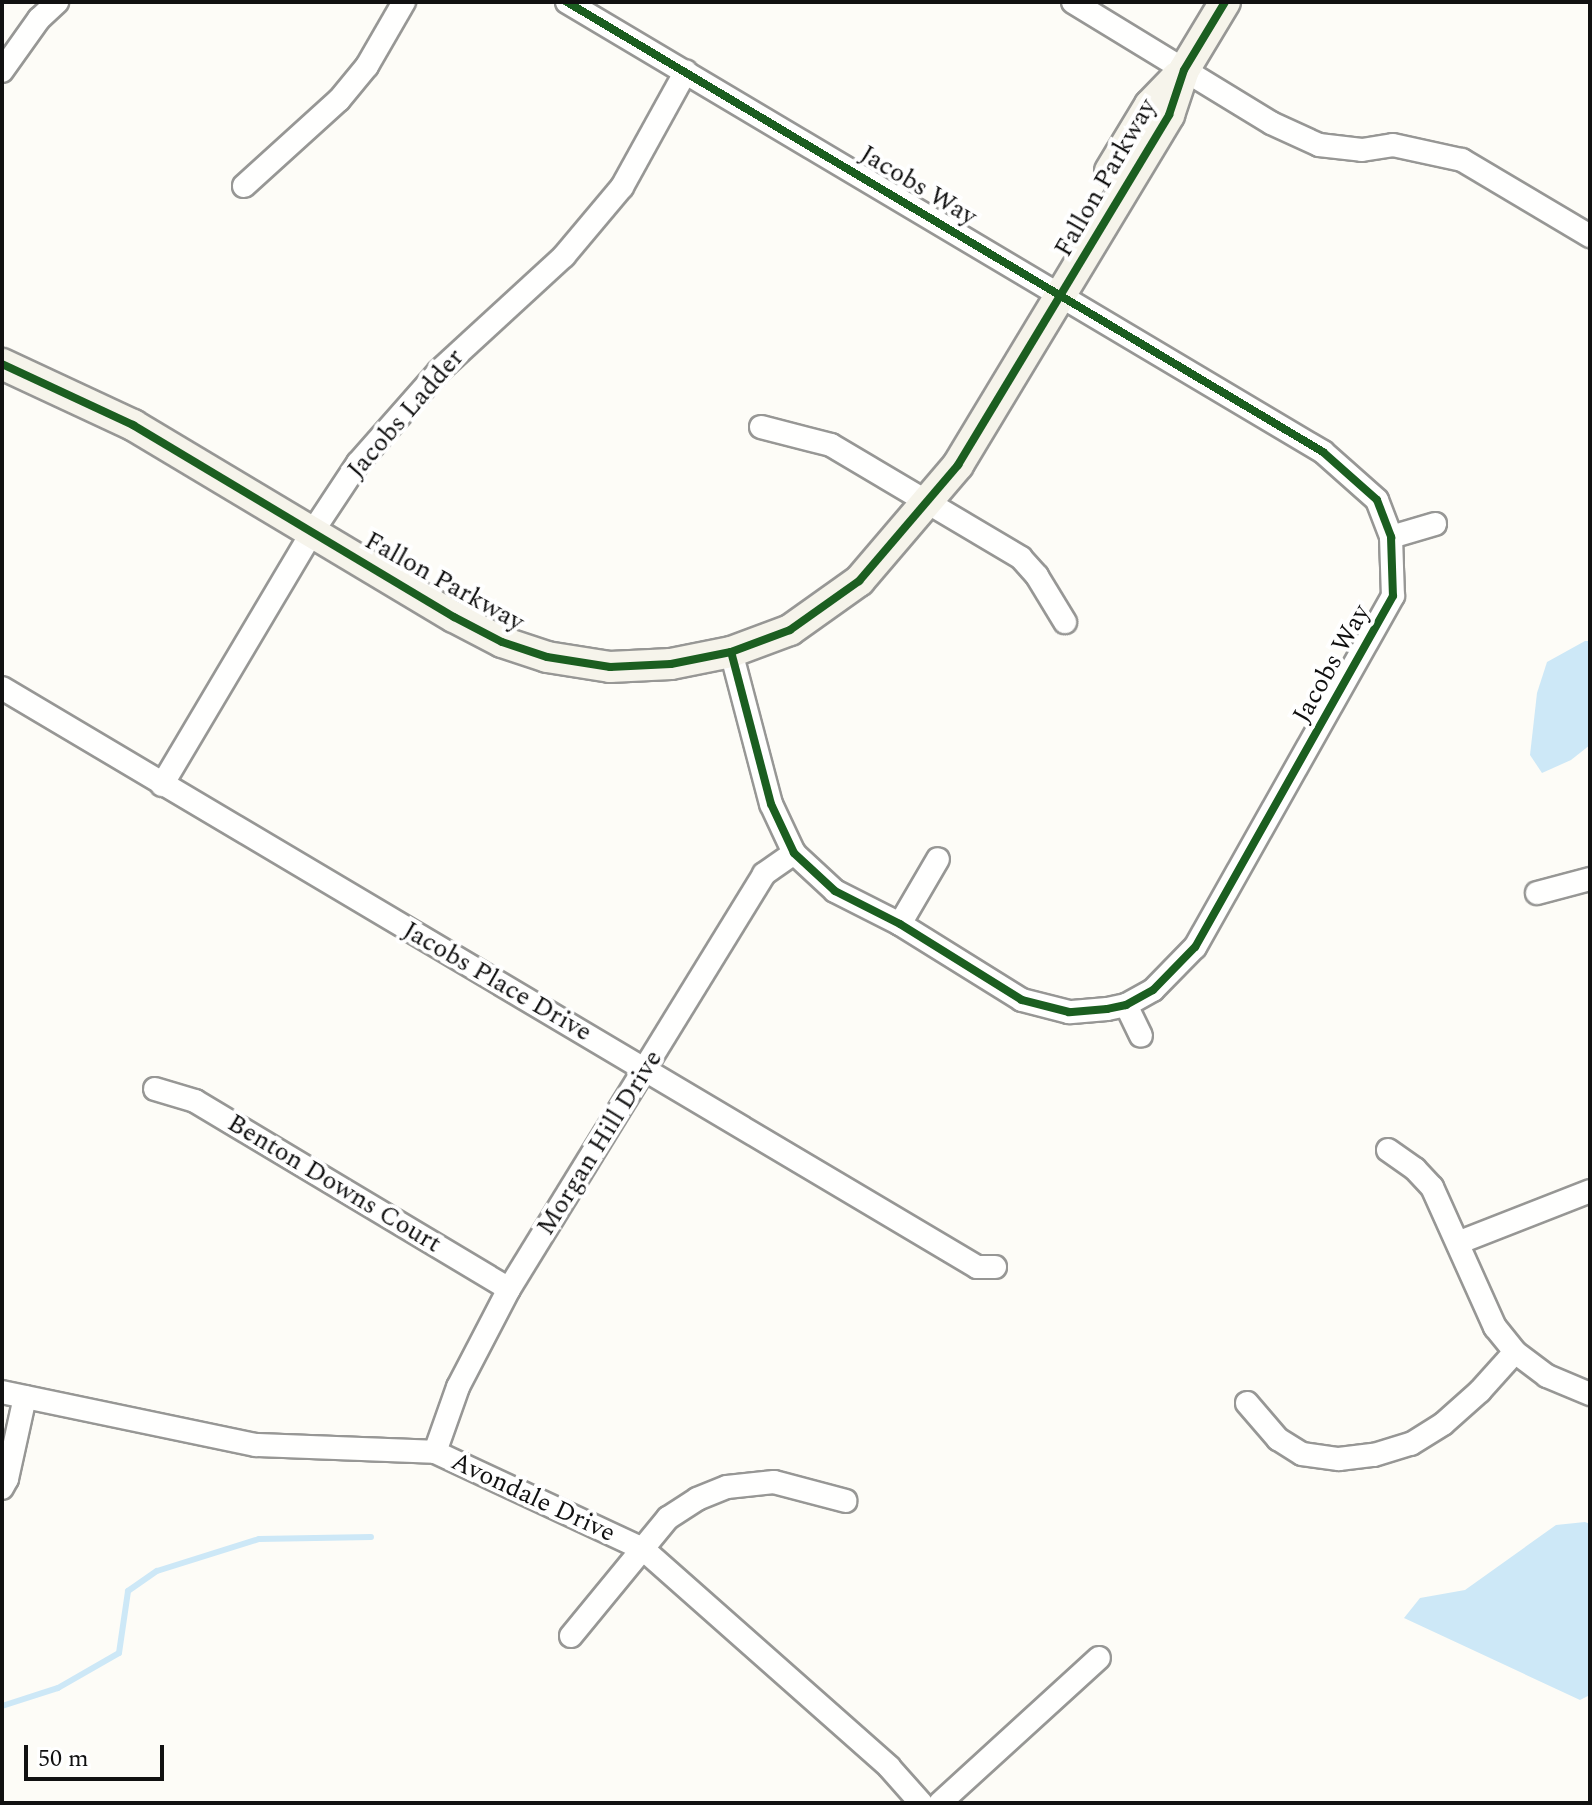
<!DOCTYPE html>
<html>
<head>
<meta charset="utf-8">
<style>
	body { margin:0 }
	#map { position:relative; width:1592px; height:1805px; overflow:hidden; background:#fdfcf7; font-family:Spectral,serif }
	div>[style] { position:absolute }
	.water>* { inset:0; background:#cde8f7 }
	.stream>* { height:6px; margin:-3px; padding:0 3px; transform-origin:3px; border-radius:3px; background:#cde8f7 }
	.roads { filter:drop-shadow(2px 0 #979795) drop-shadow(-2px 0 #979795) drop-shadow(0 2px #979795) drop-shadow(0 -2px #979795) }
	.street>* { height:22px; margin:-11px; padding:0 11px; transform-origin:11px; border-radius:11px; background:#fffffe }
	.secondary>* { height:30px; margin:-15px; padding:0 15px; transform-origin:15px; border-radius:15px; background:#f6f4eb }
	.cycleway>* { height:8px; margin:-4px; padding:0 4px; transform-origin:4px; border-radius:4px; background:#1b5e20 }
	span { translate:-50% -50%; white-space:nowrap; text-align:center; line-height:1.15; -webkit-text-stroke:8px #fff; paint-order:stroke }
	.street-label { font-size:26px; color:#111 }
	.frame { position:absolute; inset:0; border:4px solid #111; pointer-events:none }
	.scale { position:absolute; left:24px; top:1745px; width:140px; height:36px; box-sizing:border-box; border:4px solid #111; border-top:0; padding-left:10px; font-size:24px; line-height:28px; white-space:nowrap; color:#111; -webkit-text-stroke:6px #fff; paint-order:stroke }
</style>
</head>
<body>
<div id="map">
	<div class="water">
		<i style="clip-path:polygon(1585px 641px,1590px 641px,1590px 745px,1571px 760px,1542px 773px,1530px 755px,1537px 693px,1547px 662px)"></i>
		<i style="clip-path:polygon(1585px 1522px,1590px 1524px,1590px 1695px,1580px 1700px,1404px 1618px,1420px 1598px,1465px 1590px,1556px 1525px)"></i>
	</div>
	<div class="stream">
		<i style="left:2px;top:1706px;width:59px;rotate:-17.8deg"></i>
		<i style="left:58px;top:1688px;width:70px;rotate:-29.8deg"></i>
		<i style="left:119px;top:1653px;width:63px;rotate:-81.7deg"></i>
		<i style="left:128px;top:1591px;width:35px;rotate:-35deg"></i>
		<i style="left:157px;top:1571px;width:107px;rotate:-17.4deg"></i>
		<i style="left:259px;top:1539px;width:112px;rotate:-1deg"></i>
	</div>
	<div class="roads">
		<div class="street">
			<i style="left:567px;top:2px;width:880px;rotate:30.76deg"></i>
			<i style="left:1323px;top:452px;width:72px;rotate:41.6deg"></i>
			<i style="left:1377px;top:500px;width:40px;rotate:69deg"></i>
			<i style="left:1391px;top:537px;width:59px;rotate:88.1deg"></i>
			<i style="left:1393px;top:596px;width:403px;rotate:119.4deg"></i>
			<i style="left:1195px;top:947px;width:60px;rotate:134.3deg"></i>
			<i style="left:1153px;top:990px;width:31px;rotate:151deg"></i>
			<i style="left:1126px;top:1005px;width:19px;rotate:168deg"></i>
			<i style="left:1107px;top:1009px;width:38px;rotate:175deg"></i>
			<i style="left:1069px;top:1012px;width:49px;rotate:-165.7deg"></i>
			<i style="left:1022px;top:1000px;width:144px;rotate:-148.1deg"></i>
			<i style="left:900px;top:924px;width:73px;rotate:-153.1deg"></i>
			<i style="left:835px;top:891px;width:56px;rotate:-137.2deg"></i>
			<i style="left:794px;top:853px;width:54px;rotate:-115.1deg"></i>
			<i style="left:771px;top:804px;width:157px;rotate:-104.7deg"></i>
			<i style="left:1073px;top:2px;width:232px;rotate:31.4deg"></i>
			<i style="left:1271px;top:123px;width:53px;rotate:24.6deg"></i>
			<i style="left:1319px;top:145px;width:43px;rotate:6.6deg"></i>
			<i style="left:1362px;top:150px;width:31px;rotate:-9deg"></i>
			<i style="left:1393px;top:145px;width:71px;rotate:12.3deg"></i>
			<i style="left:1462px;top:160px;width:149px;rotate:30.7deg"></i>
			<i style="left:2px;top:71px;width:64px;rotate:-54.6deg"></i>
			<i style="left:39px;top:19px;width:25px;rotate:-43deg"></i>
			<i style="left:244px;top:186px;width:128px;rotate:-42.2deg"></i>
			<i style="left:339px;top:100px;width:44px;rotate:-50.5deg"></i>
			<i style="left:367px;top:66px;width:74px;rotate:-60deg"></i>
			<i style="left:761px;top:427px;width:72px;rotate:14.4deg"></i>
			<i style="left:831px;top:445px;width:221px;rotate:30.7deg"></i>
			<i style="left:1021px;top:558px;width:24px;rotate:48deg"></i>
			<i style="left:1037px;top:576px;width:54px;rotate:58.7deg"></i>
			<i style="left:1391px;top:537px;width:46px;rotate:-16.5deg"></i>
			<i style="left:2px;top:688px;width:1134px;rotate:30.7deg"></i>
			<i style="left:977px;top:1267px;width:18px"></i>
			<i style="left:162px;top:785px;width:295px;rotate:-59.3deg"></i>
			<i style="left:313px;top:531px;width:82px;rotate:-56.5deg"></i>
			<i style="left:358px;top:463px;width:123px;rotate:-48.6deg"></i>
			<i style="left:439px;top:371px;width:170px;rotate:-42.6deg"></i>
			<i style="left:564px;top:256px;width:90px;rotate:-50deg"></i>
			<i style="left:622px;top:187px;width:132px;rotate:-61.1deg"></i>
			<i style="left:1537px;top:893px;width:55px;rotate:-14.8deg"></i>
			<i style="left:900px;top:924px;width:75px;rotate:-59.7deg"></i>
			<i style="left:1126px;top:1005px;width:34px;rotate:64deg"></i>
			<i style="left:155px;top:1089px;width:42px;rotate:16.7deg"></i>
			<i style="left:195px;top:1101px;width:366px;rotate:30.9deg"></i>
			<i style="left:1388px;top:1150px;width:33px;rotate:35deg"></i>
			<i style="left:1415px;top:1169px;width:25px;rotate:47deg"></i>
			<i style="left:1432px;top:1187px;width:154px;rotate:65.8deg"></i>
			<i style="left:1495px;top:1327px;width:32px;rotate:51deg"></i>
			<i style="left:1515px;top:1352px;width:40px;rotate:37deg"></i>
			<i style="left:1547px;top:1376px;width:47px;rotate:22.7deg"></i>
			<i style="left:1460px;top:1242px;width:140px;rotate:-21.4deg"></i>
			<i style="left:2px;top:1392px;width:259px;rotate:11.8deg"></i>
			<i style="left:256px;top:1445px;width:179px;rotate:2.2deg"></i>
			<i style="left:435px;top:1452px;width:230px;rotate:25deg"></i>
			<i style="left:643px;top:1549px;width:329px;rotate:41.5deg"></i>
			<i style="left:889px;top:1767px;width:48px;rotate:48.4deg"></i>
			<i style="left:1247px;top:1403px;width:48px;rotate:49.3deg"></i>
			<i style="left:1278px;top:1439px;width:28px;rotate:32deg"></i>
			<i style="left:1302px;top:1454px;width:37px;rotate:8deg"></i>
			<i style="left:1339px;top:1459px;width:35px;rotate:-7deg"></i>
			<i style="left:1374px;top:1455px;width:39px;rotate:-17deg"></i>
			<i style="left:1411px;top:1444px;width:38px;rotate:-32deg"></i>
			<i style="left:1443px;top:1424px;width:50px;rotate:-41.7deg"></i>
			<i style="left:1480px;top:1391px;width:52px;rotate:-48.1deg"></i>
			<i style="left:435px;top:1452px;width:69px;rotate:-70.5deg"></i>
			<i style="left:458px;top:1387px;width:110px;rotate:-62.5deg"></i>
			<i style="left:509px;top:1289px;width:487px;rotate:-58.4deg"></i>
			<i style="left:764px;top:874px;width:37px;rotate:-35deg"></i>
			<i style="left:2px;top:1488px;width:10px;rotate:-61deg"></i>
			<i style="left:7px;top:1479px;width:84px;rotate:-77.6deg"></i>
			<i style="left:571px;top:1636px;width:153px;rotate:-50.6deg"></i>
			<i style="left:668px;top:1518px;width:35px;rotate:-33deg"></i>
			<i style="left:697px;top:1499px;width:32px;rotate:-22deg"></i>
			<i style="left:727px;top:1487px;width:47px;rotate:-6.1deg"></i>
			<i style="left:774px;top:1482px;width:74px;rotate:14.8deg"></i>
			<i style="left:940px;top:1803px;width:215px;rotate:-42.4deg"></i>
		</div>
		<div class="secondary">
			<i style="left:1110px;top:171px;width:77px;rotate:-58.8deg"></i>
			<i style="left:1150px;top:105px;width:39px;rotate:-46deg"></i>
			<i style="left:2px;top:364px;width:145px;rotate:25deg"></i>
			<i style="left:133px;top:425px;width:374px;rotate:30.9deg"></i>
			<i style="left:454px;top:617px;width:54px;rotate:27.5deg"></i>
			<i style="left:502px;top:642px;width:47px;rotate:18.4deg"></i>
			<i style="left:547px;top:657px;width:64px;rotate:9deg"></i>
			<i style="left:610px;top:667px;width:61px;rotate:-2.8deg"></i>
			<i style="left:671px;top:664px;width:61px;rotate:-11.3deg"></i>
			<i style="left:731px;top:652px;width:63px;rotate:-20.4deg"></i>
			<i style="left:790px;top:630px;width:85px;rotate:-35.4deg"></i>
			<i style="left:859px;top:581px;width:153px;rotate:-49.5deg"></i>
			<i style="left:958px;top:465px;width:409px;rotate:-58.9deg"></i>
			<i style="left:1169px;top:115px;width:47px;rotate:-71.6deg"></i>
			<i style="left:1184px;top:70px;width:79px;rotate:-58.9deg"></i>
		</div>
	</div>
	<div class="cycleway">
		<i style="left:567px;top:2px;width:880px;rotate:30.76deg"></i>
		<i style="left:1323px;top:452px;width:72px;rotate:41.6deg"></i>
		<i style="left:1377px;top:500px;width:40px;rotate:69deg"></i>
		<i style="left:1391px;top:537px;width:59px;rotate:88.1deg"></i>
		<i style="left:1393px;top:596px;width:403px;rotate:119.4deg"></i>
		<i style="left:1195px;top:947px;width:60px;rotate:134.3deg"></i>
		<i style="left:1153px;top:990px;width:31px;rotate:151deg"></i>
		<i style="left:1126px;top:1005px;width:19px;rotate:168deg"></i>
		<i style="left:1107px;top:1009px;width:38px;rotate:175deg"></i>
		<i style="left:1069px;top:1012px;width:49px;rotate:-165.7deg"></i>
		<i style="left:1022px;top:1000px;width:144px;rotate:-148.1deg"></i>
		<i style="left:900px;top:924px;width:73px;rotate:-153.1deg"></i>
		<i style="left:835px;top:891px;width:56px;rotate:-137.2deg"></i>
		<i style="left:794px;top:853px;width:54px;rotate:-115.1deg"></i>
		<i style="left:771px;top:804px;width:157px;rotate:-104.7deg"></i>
		<i style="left:2px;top:364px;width:145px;rotate:25deg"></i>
		<i style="left:133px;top:425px;width:374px;rotate:30.9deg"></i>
		<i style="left:454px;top:617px;width:54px;rotate:27.5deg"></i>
		<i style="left:502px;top:642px;width:47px;rotate:18.4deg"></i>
		<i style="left:547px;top:657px;width:64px;rotate:9deg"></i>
		<i style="left:610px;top:667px;width:61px;rotate:-2.8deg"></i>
		<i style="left:671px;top:664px;width:61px;rotate:-11.3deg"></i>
		<i style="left:731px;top:652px;width:63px;rotate:-20.4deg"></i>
		<i style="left:790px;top:630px;width:85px;rotate:-35.4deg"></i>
		<i style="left:859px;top:581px;width:153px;rotate:-49.5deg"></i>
		<i style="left:958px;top:465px;width:409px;rotate:-58.9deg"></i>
		<i style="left:1169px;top:115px;width:47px;rotate:-71.6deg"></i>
		<i style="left:1184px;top:70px;width:79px;rotate:-58.9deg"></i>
	</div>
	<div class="street-label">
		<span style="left:1106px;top:178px;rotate:-60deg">Fallon Parkway</span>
		<span style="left:918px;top:186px;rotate:31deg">Jacobs Way</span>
		<span style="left:406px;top:414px;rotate:-49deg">Jacobs Ladder</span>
		<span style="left:444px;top:582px;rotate:29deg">Fallon Parkway</span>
		<span style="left:1332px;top:664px;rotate:-61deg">Jacobs Way</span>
		<span style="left:497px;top:982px;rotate:30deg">Jacobs Place Drive</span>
		<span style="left:600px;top:1143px;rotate:-58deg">Morgan Hill Drive</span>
		<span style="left:334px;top:1184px;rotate:31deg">Benton Downs Court</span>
		<span style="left:533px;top:1498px;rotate:25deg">Avondale Drive</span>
	</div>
	<div class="frame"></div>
	<div class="scale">50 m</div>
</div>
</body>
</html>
